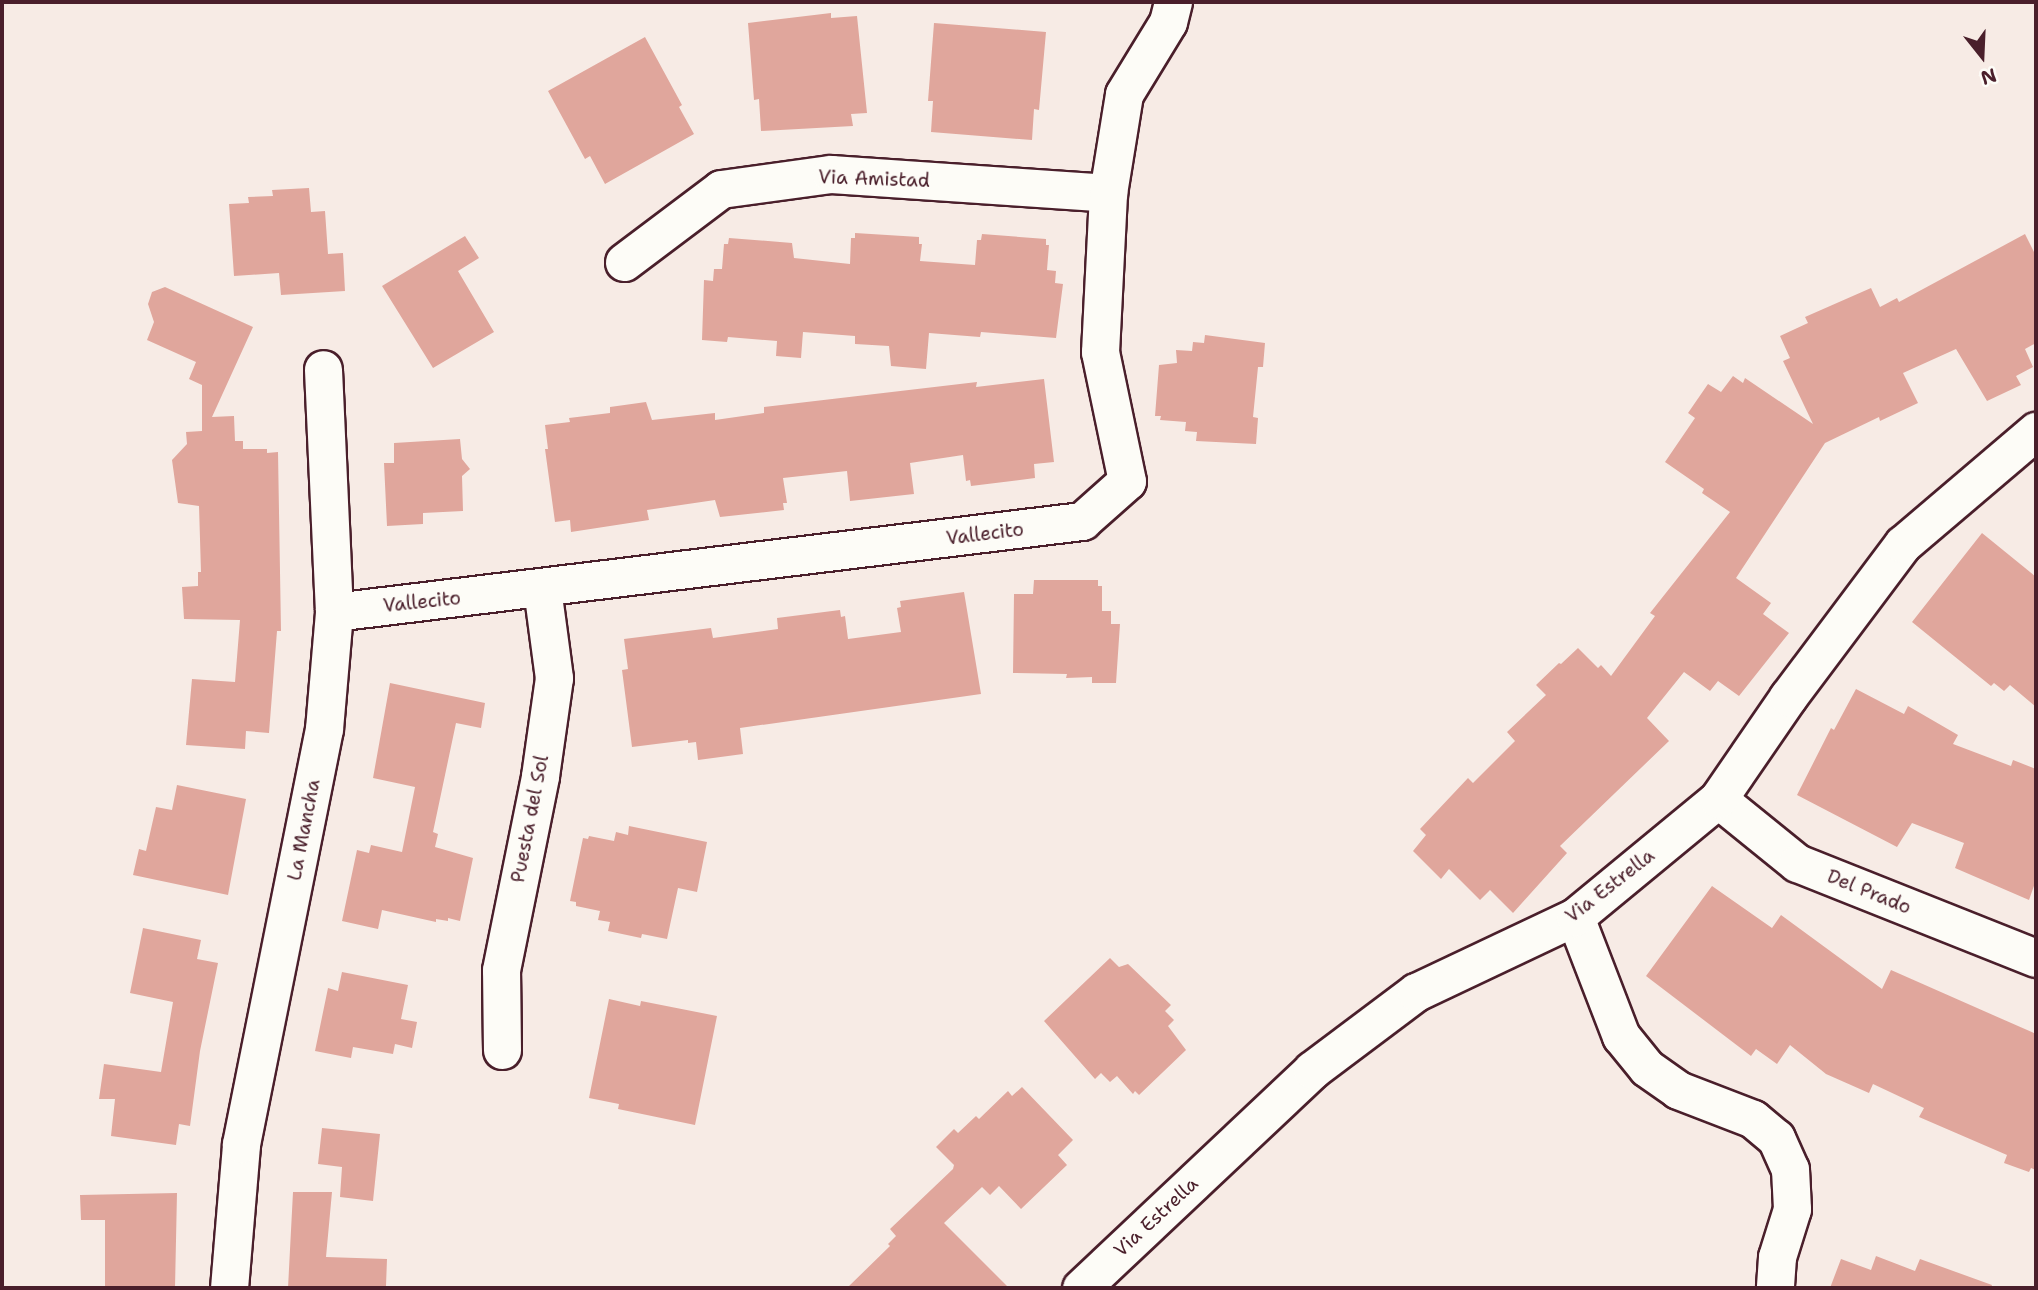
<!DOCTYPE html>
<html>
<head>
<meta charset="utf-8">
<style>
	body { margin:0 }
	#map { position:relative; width:2038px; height:1290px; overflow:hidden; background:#f7ebe5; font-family:"Shantell Sans",sans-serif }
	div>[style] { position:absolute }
	.building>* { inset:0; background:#e0a69c }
	.roads { filter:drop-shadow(2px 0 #4a1f2b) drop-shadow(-2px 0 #4a1f2b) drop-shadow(0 2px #4a1f2b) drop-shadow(0 -2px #4a1f2b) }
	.minor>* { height:37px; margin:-18.5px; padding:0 18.5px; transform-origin:18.5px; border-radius:18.5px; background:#fdfcf7 }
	span { translate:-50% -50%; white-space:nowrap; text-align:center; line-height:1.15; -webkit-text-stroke:5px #fdfcf7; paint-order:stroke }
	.street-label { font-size:19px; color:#4a1f2b }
	.frame { position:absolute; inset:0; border:4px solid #4a1f2b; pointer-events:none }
	.north { position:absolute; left:1947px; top:21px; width:70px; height:70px; -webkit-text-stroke:5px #fdfcf7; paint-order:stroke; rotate:162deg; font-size:19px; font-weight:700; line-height:28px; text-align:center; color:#4a1f2b }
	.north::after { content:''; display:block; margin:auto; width:24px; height:32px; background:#4a1f2b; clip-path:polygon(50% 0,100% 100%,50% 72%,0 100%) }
</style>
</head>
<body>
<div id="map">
	<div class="building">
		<i style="clip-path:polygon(831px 13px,831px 18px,857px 16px,867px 113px,851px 114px,853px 126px,761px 131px,759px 99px,754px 100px,748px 23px)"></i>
		<i style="clip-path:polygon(934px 23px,1046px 32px,1039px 110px,1034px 109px,1032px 140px,931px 132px,933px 101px,928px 101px)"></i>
		<i style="clip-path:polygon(645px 37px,682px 105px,679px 107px,694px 134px,605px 184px,590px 156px,585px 159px,548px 91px)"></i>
		<i style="clip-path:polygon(309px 188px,311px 212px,325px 211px,328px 254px,343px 253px,345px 291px,281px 295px,279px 273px,234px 276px,229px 204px,249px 203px,248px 197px,273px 196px,272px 190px)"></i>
		<i style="clip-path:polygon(855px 233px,919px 237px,919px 244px,922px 244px,920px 261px,975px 265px,977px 240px,981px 240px,982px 234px,1046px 239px,1046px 245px,1049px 245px,1047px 270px,1056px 271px,1055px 283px,1063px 284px,1056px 338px,981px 332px,980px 337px,929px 333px,926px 369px,891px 366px,889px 346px,855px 344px,855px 336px,803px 332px,801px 358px,776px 356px,777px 341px,728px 337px,727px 342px,702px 340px,704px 280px,713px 281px,714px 269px,722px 269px,724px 244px,728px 244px,729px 238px,792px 243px,794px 258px,850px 264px,851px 238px,855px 238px)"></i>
		<i style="clip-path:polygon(2025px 234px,2036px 256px,2036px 343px,2025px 349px,2033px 367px,2016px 376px,2021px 385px,1987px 401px,1956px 349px,1903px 373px,1918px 403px,1880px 421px,1879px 417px,1825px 443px,1736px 578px,1771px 603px,1763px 614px,1789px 633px,1739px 696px,1718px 681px,1710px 691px,1684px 672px,1647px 718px,1669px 741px,1560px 846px,1567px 853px,1513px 913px,1490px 890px,1480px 900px,1449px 869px,1441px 879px,1413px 851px,1426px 835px,1420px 829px,1468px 778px,1473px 783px,1515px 741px,1507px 732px,1546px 695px,1536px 685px,1559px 663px,1561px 664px,1578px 648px,1598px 668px,1601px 665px,1611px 676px,1655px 616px,1650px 613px,1730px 512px,1702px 493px,1704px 489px,1665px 462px,1695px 418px,1688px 413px,1708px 384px,1721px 392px,1733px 376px,1743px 383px,1745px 378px,1813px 424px,1783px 361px,1790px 358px,1780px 336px,1808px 323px,1805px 317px,1871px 288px,1880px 307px,1897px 298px,1899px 302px)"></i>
		<i style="clip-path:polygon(465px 236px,479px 258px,458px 271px,494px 332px,433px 368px,382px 286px)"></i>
		<i style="clip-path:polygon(165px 287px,253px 327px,212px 417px,234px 416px,235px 441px,243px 441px,243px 449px,267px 449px,267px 453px,278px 452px,281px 631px,277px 631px,269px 733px,246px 731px,245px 749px,186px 745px,192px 679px,235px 682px,240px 620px,184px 619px,182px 587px,198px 586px,198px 572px,201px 572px,199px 506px,178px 503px,172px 460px,187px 444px,186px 432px,202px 431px,202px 385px,189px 379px,196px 362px,147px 340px,154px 322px,148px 304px,152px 292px)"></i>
		<i style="clip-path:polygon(1205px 335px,1265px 343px,1263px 367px,1258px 367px,1253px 417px,1258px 418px,1256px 444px,1196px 441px,1197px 432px,1185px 431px,1186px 422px,1160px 420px,1161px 416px,1155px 416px,1159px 365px,1177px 363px,1176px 350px,1192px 351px,1193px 342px,1204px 343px)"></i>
		<i style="clip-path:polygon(1044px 379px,1054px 462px,1034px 464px,1035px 478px,971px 486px,970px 480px,966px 481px,963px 455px,910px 463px,914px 494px,850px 501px,847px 471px,783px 478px,787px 503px,783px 503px,784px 510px,720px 517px,715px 500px,647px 510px,649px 520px,571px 532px,570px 520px,555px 522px,545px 449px,548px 449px,545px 425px,570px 422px,569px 418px,610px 413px,610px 407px,646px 402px,652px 420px,715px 413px,715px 420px,764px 413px,764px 407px,977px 382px,976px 387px)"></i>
		<i style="clip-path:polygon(460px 439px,462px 459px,470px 469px,462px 476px,463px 511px,423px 513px,423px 524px,387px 526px,384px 463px,394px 463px,394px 443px)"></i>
		<i style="clip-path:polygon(1982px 533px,2036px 577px,2036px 707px,2010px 685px,2004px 691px,1994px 683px,1991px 686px,1912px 622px)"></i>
		<i style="clip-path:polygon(1034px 580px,1098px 580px,1098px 586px,1102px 586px,1102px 611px,1111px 611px,1111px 624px,1120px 624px,1116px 683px,1092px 683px,1092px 677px,1066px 678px,1067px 674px,1013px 673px,1014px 594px,1033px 594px)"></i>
		<i style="clip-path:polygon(964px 592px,981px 694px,740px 728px,743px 754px,698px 760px,696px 742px,688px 743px,688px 740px,632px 747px,622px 670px,628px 669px,624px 639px,711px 628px,713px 638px,778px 629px,777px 618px,840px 610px,841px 617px,845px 616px,848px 639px,901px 632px,897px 608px,901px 607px,900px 601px)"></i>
		<i style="clip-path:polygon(390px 683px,485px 703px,481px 728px,456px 723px,433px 832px,438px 834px,435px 847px,473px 858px,460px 921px,448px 918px,448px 921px,436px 919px,436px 922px,382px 910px,378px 929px,342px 921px,357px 850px,369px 853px,371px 845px,402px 852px,415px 787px,373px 778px)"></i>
		<i style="clip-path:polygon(1856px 689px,1904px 714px,1908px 706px,1958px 735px,1953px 744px,2011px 766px,2013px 760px,2036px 769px,2036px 880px,2029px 900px,1955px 868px,1964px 843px,1912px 823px,1897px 847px,1797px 795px,1831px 728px,1834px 730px)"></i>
		<i style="clip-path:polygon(177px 785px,246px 799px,228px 895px,133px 875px,139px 849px,146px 851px,156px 807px,172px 810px)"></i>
		<i style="clip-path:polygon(629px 826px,707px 842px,697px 892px,678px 888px,667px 939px,642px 934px,641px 938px,608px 931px,610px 922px,598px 920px,600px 911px,576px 906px,576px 902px,570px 901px,583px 838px,588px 839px,589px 836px,614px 841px,616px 832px,628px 835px)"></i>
		<i style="clip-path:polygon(1712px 886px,1772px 928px,1781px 915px,1882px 989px,1891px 970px,2036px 1034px,2036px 1170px,2031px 1168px,2029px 1172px,2004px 1163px,2007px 1155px,1919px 1117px,1924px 1108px,1873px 1084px,1869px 1093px,1826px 1074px,1790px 1045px,1777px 1064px,1756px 1049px,1751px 1056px,1646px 976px)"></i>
		<i style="clip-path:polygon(143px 928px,201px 940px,197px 959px,218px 963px,200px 1051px,190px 1126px,179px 1124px,176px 1145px,111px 1136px,115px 1099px,99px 1099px,104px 1064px,161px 1072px,173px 1002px,130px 993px)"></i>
		<i style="clip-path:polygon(1110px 958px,1119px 967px,1128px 964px,1171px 1005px,1165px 1011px,1174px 1020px,1168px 1026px,1186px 1050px,1139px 1095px,1135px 1091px,1133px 1094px,1117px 1076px,1110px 1082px,1101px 1073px,1095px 1079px,1044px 1021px)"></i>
		<i style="clip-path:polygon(342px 972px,408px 985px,401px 1019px,417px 1022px,412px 1048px,395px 1044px,393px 1054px,353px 1047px,351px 1058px,315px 1051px,328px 988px,338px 991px)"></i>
		<i style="clip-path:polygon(609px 999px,640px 1006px,641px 1001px,717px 1016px,695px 1125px,618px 1109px,619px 1104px,589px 1098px)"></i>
		<i style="clip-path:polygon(1022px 1087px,1073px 1140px,1058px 1155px,1067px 1165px,1021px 1209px,999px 1186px,990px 1195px,982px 1187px,944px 1223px,1009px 1288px,847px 1288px,890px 1246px,888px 1244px,896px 1236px,890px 1229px,953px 1169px,954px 1165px,936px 1147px,954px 1129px,958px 1133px,976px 1116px,979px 1119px,1008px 1091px,1012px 1096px)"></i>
		<i style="clip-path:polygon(322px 1128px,380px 1134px,373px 1201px,340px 1197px,342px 1167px,318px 1164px)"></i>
		<i style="clip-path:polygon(293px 1192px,332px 1192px,326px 1257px,387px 1259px,386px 1286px,288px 1288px)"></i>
		<i style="clip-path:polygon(177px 1193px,175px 1288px,105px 1288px,105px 1220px,81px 1220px,80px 1195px)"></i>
		<i style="clip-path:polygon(1876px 1256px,1915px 1271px,1920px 1259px,1992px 1285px,1991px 1288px,1830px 1288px,1841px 1259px,1871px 1270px)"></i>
	</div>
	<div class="roads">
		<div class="minor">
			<i style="left:624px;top:262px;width:121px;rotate:-37deg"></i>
			<i style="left:721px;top:189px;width:111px;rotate:-7.8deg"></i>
			<i style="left:831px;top:174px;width:278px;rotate:3.9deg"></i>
			<i style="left:334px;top:612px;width:754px;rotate:-6.94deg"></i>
			<i style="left:1082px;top:521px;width:60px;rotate:-41.6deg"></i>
			<i style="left:1127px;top:481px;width:132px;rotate:-101.8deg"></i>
			<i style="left:1100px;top:352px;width:159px;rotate:-87.1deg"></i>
			<i style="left:1108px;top:193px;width:100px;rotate:-80.8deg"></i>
			<i style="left:1124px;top:94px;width:84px;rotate:-58.6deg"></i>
			<i style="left:1168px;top:22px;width:21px;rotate:-76deg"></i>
			<i style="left:1718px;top:799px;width:102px;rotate:39deg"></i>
			<i style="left:1797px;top:863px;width:257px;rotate:21.7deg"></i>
			<i style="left:1575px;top:917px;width:128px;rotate:68.9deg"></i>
			<i style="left:1621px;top:1036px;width:41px;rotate:50.9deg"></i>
			<i style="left:1647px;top:1068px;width:38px;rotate:35deg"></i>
			<i style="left:1678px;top:1090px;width:80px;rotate:21.1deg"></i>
			<i style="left:1753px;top:1119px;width:30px;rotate:40deg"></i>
			<i style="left:1776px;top:1138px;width:34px;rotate:66deg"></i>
			<i style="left:1790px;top:1169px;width:40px;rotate:87.1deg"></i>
			<i style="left:1792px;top:1209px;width:50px;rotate:107.4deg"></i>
			<i style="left:1777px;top:1257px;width:31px;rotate:94deg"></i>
			<i style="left:502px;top:1050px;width:80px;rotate:-90.7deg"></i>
			<i style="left:501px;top:970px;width:198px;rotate:-78.6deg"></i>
			<i style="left:540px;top:776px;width:99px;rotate:-81.9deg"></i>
			<i style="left:554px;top:678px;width:91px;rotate:-97.6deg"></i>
			<i style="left:229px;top:1288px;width:144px;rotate:-85.2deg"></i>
			<i style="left:241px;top:1144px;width:423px;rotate:-78.7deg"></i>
			<i style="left:324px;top:729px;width:117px;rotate:-85.1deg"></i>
			<i style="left:334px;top:612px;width:243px;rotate:-92.6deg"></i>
			<i style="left:1081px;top:1288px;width:318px;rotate:-43.3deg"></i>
			<i style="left:1312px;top:1070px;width:130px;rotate:-36.9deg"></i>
			<i style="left:1416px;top:992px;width:176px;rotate:-25.3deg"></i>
			<i style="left:1575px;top:917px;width:185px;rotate:-39.5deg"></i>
			<i style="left:1718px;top:799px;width:124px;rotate:-55.5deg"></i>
			<i style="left:1788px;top:697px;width:191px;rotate:-53.1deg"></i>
			<i style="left:1903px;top:544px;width:175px;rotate:-40.4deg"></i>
		</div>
	</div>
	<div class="street-label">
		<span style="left:874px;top:179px;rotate:2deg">Via Amistad</span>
		<span style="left:985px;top:534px;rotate:-7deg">Vallecito</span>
		<span style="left:422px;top:602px;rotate:-6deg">Vallecito</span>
		<span style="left:530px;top:819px;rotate:-79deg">Puesta del Sol</span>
		<span style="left:304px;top:830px;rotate:-79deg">La Mancha</span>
		<span style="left:1610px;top:886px;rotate:-38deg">Via Estrella</span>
		<span style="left:1869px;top:892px;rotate:22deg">Del Prado</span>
		<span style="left:1156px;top:1217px;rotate:-43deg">Via Estrella</span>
	</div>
	<div class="frame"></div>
	<div class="north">N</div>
</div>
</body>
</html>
